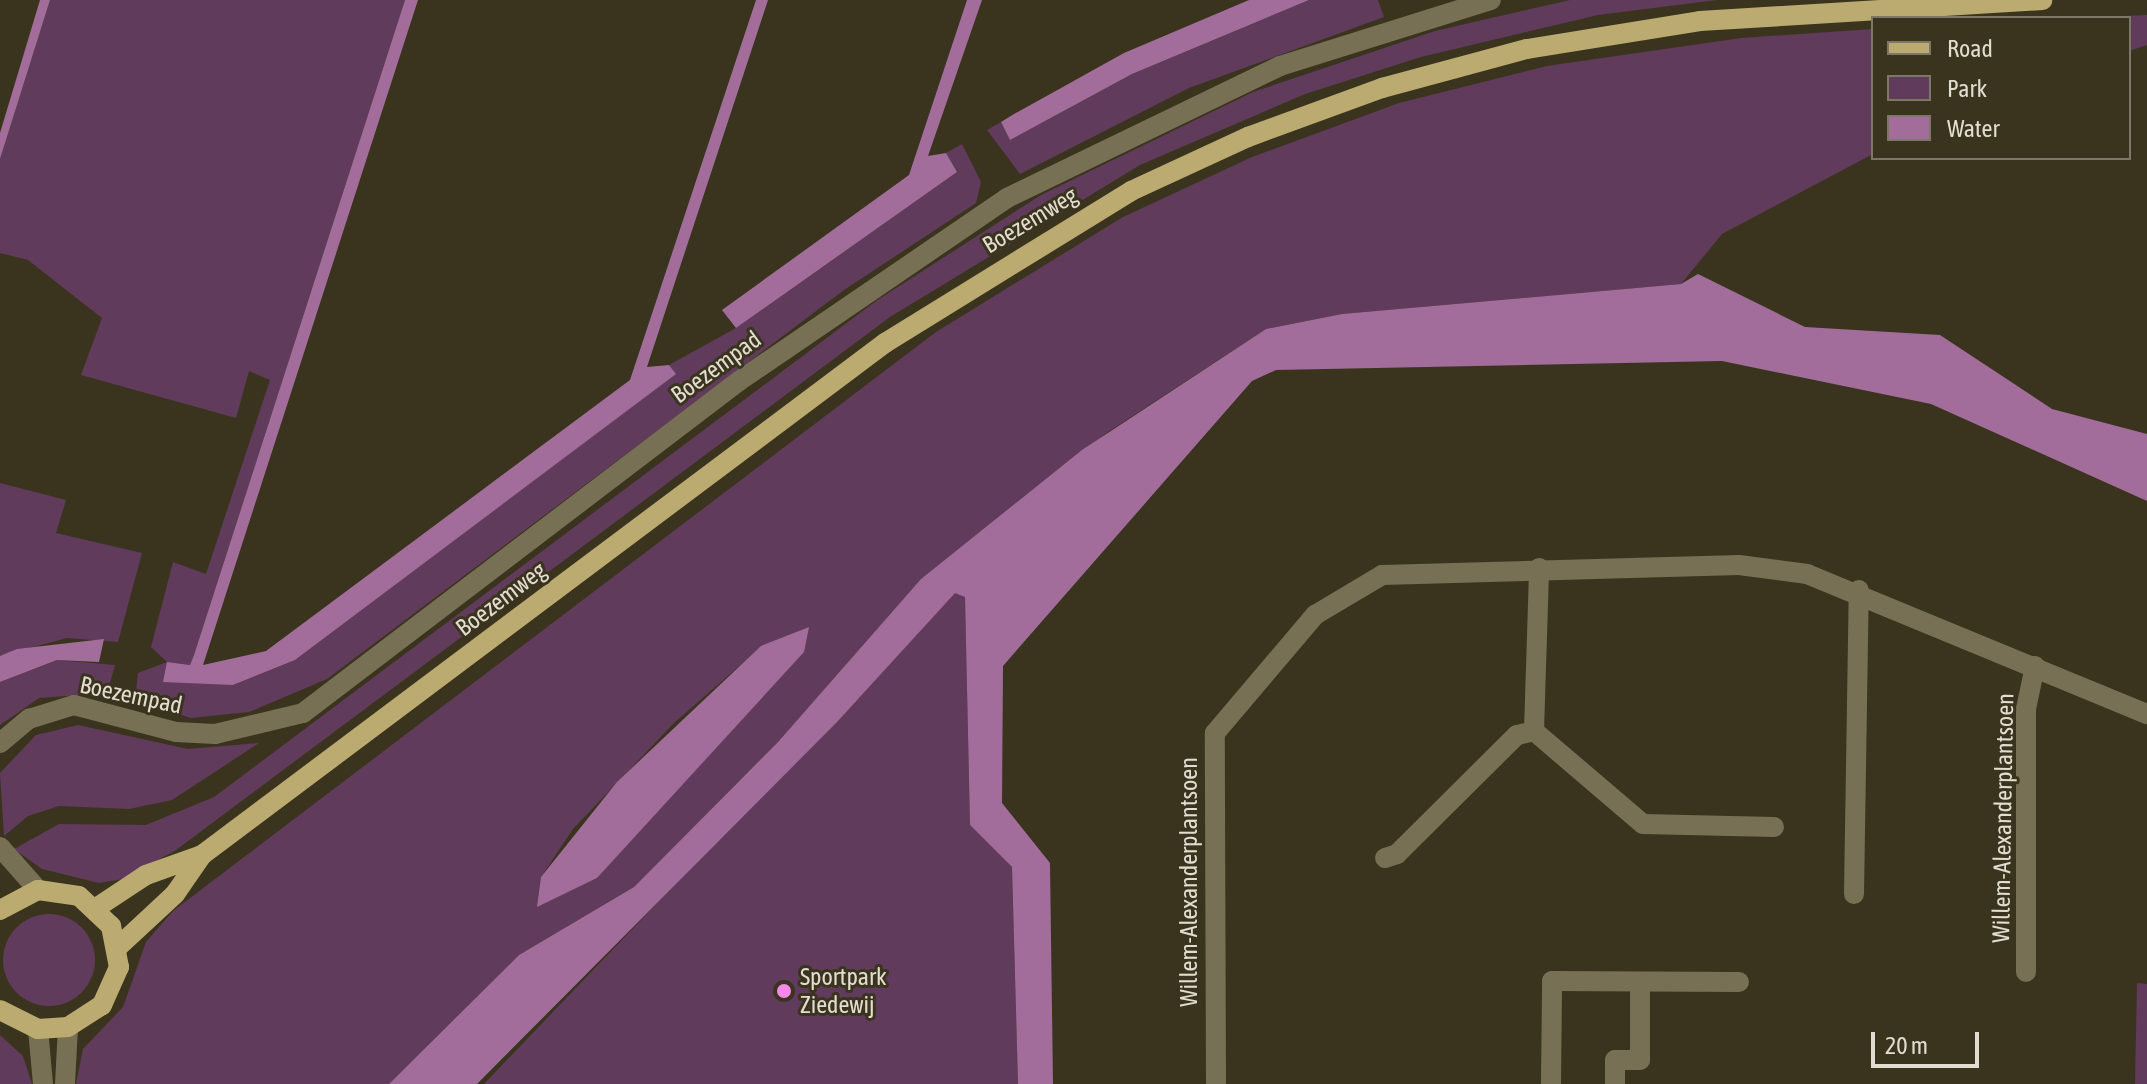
<!DOCTYPE html>
<html>
<head>
<meta charset="utf-8">
<style>
	body { margin:0 }
	#map { position:relative; width:2147px; height:1084px; overflow:hidden; background:#3a341e; font-family:"Asap Condensed",sans-serif }
	div>[style] { position:absolute }
	.green>* { inset:0; background:#613b5c }
	.round { border-radius:50% }
	.water>* { inset:0; background:#a26d9b }
	.minor>* { height:20px; margin:-10px; padding:0 10px; transform-origin:10px; border-radius:10px; background:#787054 }
	.major>* { height:20px; margin:-10px; padding:0 10px; transform-origin:10px; border-radius:10px; background:#bbab71 }
	.dots>* { width:22px; height:22px; translate:-50% -50%; box-sizing:border-box; border:4px solid #3a341e; border-radius:50% }
	span { translate:-50% -50%; white-space:nowrap; text-align:center; line-height:1.15; -webkit-text-stroke:6px #3a341e; paint-order:stroke }
	.street-label { font-size:24px; color:#e1ddd0 }
	.poi-label { font-size:24px; color:#e1ddd0 }
	.left { translate:0 -50%; text-align:left }
	.legend { position:absolute; left:1871px; top:16px; width:260px; height:144px; box-sizing:border-box; background:#3a341e; border:2px solid #7d7865; margin:0; padding:10px 14px; list-style:none; font-size:24px; color:#e1ddd0 }
	.legend li { display:flex; align-items:center; gap:16px; height:40px }
	.legend b { width:40px; border:2px solid #7d7865 }
	.scale { position:absolute; left:1871px; top:1032px; width:108px; height:36px; box-sizing:border-box; border:4px solid #e1ddd0; border-top:0; padding-left:10px; font-size:24px; line-height:28px; white-space:nowrap; color:#e1ddd0; -webkit-text-stroke:6px #3a341e; paint-order:stroke }
</style>
</head>
<body>
<div id="map">
	<div class="green">
		<i style="clip-path:polygon(50px 0,405px 0,194px 655px,190px 665px,168px 662px,233px 685px,295px 660px,675px 374px,669px 365px,736px 328px,957px 172px,946px 153px,962px 144px,981px 182px,976px 203px,844px 290px,327px 679px,249px 712px,191px 718px,135px 701px,138px 673px,167px 662px,151px 647px,173px 562px,206px 574px,270px 380px,249px 371px,236px 418px,81px 375px,102px 318px,28px 260px,0 253px,0 159px)"></i>
		<i style="clip-path:polygon(1309px 0,1378px 0,1384px 17px,1189px 88px,1020px 174px,987px 130px,1001px 122px,1010px 140px,1132px 74px)"></i>
		<i style="clip-path:polygon(1570px 0,1717px 0,1598px 15px,1421px 57px,1305px 94px,1140px 165px,890px 317px,176px 850px,123px 879px,99px 883px,42px 869px,14px 849px,59px 824px,146px 825px,214px 797px,876px 301px,1041px 195px,1253px 92px,1435px 31px)"></i>
		<i style="clip-path:polygon(2147px 15px,2147px 45px,2129px 51px,2129px 18px,2080px 18px)"></i>
		<i style="clip-path:polygon(evenodd,1873px 29px,1873px 154px,1722px 234px,1681px 284px,1342px 314px,1266px 329px,1108px 432px,921px 579px,778px 742px,634px 887px,519px 955px,389px 1084px,76px 1084px,83px 1049px,123px 1007px,146px 942px,173px 911px,936px 332px,1123px 217px,1252px 157px,1399px 103px,1547px 66px,1741px 38px,1873px 29px,809px 627px,597px 878px,538px 906px,541px 877px,573px 829px,674px 723px,761px 647px,809px 627px)"></i>
		<i style="clip-path:polygon(0 483px,66px 500px,56px 533px,142px 553px,118px 642px,67px 638px,0 656px)"></i>
		<i style="clip-path:polygon(955px 592px,965px 597px,970px 825px,1012px 867px,1018px 1084px,484px 1084px)"></i>
		<i style="clip-path:polygon(57px 660px,115px 665px,107px 693px,39px 698px,0 725px,0 682px)"></i>
		<i style="clip-path:polygon(78px 725px,188px 749px,259px 743px,172px 800px,129px 809px,59px 806px,28px 816px,4px 836px,0 773px,36px 735px)"></i>
		<i class="round" style="left:3px;top:914px;width:92px;height:92px"></i>
		<i style="clip-path:polygon(2137px 983px,2147px 984px,2147px 1084px,2135px 1084px)"></i>
		<i style="clip-path:polygon(0 1035px,23px 1056px,32px 1084px,0 1084px)"></i>
	</div>
	<div class="water">
		<i style="clip-path:polygon(40px 0,50px 0,0 159px,0 133px)"></i>
		<i style="clip-path:polygon(405px 0,418px 0,203px 665px,266px 651px,630px 380px,756px 0,768px 0,647px 367px,669px 365px,676px 374px,295px 660px,233px 685px,163px 682px,167px 662px,190px 665px,194px 655px)"></i>
		<i style="clip-path:polygon(967px 0,982px 0,928px 156px,946px 153px,957px 172px,736px 328px,722px 310px,909px 175px)"></i>
		<i style="clip-path:polygon(1249px 0,1309px 0,1132px 74px,1010px 140px,1001px 122px,1014px 114px,1124px 53px)"></i>
		<i style="clip-path:polygon(1698px 274px,1805px 327px,1940px 335px,2052px 409px,2147px 434px,2147px 501px,1931px 404px,1722px 361px,1276px 370px,1252px 381px,1003px 666px,1002px 803px,1050px 863px,1053px 1084px,1018px 1084px,1012px 867px,970px 825px,965px 597px,955px 593px,837px 722px,477px 1084px,389px 1084px,519px 955px,634px 887px,778px 742px,921px 579px,1082px 450px,1266px 329px,1342px 314px,1681px 284px)"></i>
		<i style="clip-path:polygon(809px 627px,804px 652px,597px 878px,537px 907px,541px 877px,617px 782px,761px 646px)"></i>
		<i style="clip-path:polygon(104px 639px,99px 662px,57px 660px,0 682px,0 656px,17px 649px)"></i>
	</div>
	<div class="minor">
		<i style="left:1534px;top:731px;width:143px;rotate:40.5deg"></i>
		<i style="left:1643px;top:824px;width:131px;rotate:1.3deg"></i>
		<i style="left:0;top:743px;width:38px;rotate:-40deg"></i>
		<i style="left:29px;top:719px;width:47px;rotate:-17.3deg"></i>
		<i style="left:74px;top:705px;width:106px;rotate:14.8deg"></i>
		<i style="left:176px;top:732px;width:39px;rotate:3deg"></i>
		<i style="left:215px;top:734px;width:90px;rotate:-13.4deg"></i>
		<i style="left:303px;top:713px;width:548px;rotate:-37.29deg"></i>
		<i style="left:739px;top:381px;width:325px;rotate:-34.3deg"></i>
		<i style="left:1007px;top:198px;width:303px;rotate:-25.8deg"></i>
		<i style="left:1280px;top:66px;width:221px;rotate:-17.4deg"></i>
		<i style="left:0;top:847px;width:57px;rotate:48.5deg"></i>
		<i style="left:1385px;top:858px;width:13px;rotate:-18deg"></i>
		<i style="left:1397px;top:854px;width:169px;rotate:-44.8deg"></i>
		<i style="left:1517px;top:735px;width:17px;rotate:-13deg"></i>
		<i style="left:1534px;top:731px;width:163px;rotate:-88.2deg"></i>
		<i style="left:1854px;top:894px;width:304px;rotate:-89.1deg"></i>
		<i style="left:2026px;top:972px;width:263px;rotate:-90deg"></i>
		<i style="left:2026px;top:709px;width:44px;rotate:-78.2deg"></i>
		<i style="left:38px;top:1029px;width:55px;rotate:84.8deg"></i>
		<i style="left:65px;top:1084px;width:57px;rotate:-87deg"></i>
		<i style="left:1216px;top:1084px;width:351px;rotate:-90.2deg"></i>
		<i style="left:1215px;top:733px;width:155px;rotate:-49.7deg"></i>
		<i style="left:1315px;top:615px;width:78px;rotate:-30.8deg"></i>
		<i style="left:1382px;top:575px;width:357px;rotate:-1.6deg"></i>
		<i style="left:1739px;top:565px;width:69px;rotate:7.5deg"></i>
		<i style="left:1807px;top:574px;width:368px;rotate:22.4deg"></i>
		<i style="left:1551px;top:1084px;width:103px;rotate:-89.4deg"></i>
		<i style="left:1552px;top:981px;width:187px;rotate:0.3deg"></i>
		<i style="left:1615px;top:1084px;width:24px;rotate:-90deg"></i>
		<i style="left:1615px;top:1060px;width:25px"></i>
		<i style="left:1640px;top:1060px;width:78px;rotate:-90deg"></i>
	</div>
	<div class="major">
		<i style="left:96px;top:908px;width:60px;rotate:-33.4deg"></i>
		<i style="left:146px;top:875px;width:59px;rotate:-19.7deg"></i>
		<i style="left:202px;top:855px;width:854px;rotate:-36.86deg"></i>
		<i style="left:885px;top:343px;width:289px;rotate:-31.7deg"></i>
		<i style="left:1131px;top:191px;width:129px;rotate:-24.8deg"></i>
		<i style="left:1248px;top:137px;width:143px;rotate:-20.1deg"></i>
		<i style="left:1382px;top:88px;width:150px;rotate:-15.1deg"></i>
		<i style="left:1527px;top:49px;width:175px;rotate:-9.2deg"></i>
		<i style="left:1700px;top:21px;width:343px;rotate:-3.5deg"></i>
		<i style="left:0;top:910px;width:43px;rotate:-27.8deg"></i>
		<i style="left:38px;top:890px;width:41px;rotate:8.3deg"></i>
		<i style="left:79px;top:896px;width:44px;rotate:43.2deg"></i>
		<i style="left:111px;top:926px;width:42px;rotate:79deg"></i>
		<i style="left:119px;top:967px;width:42px;rotate:114.1deg"></i>
		<i style="left:102px;top:1005px;width:40px;rotate:147.1deg"></i>
		<i style="left:68px;top:1027px;width:30px;rotate:176deg"></i>
		<i style="left:38px;top:1029px;width:42px;rotate:-153.4deg"></i>
		<i style="left:118px;top:947px;width:78px;rotate:-42.9deg"></i>
		<i style="left:175px;top:894px;width:47px;rotate:-55.3deg"></i>
	</div>
	<div class="dots">
		<i style="left:784px;top:991px;background:#f788eb"></i>
	</div>
	<div class="street-label">
		<span style="left:1030px;top:220px;rotate:-31deg">Boezemweg</span>
		<span style="left:716px;top:367px;rotate:-36deg">Boezempad</span>
		<span style="left:501px;top:599px;rotate:-37deg">Boezemweg</span>
		<span style="left:131px;top:695px;rotate:12deg">Boezempad</span>
		<span style="left:2003px;top:818px;rotate:-89deg">Willem-Alexanderplantsoen</span>
		<span style="left:1189px;top:882px;rotate:-90deg">Willem-Alexanderplantsoen</span>
	</div>
	<div class="poi-label">
		<span class="left" style="left:800px;top:991px">Sportpark<br>Ziedewij</span>
	</div>
	<ul class="legend">
	<li><b style="height:10px;background:#bbab71"></b>Road</li>
	<li><b style="height:22px;background:#613b5c"></b>Park</li>
	<li><b style="height:22px;background:#a26d9b"></b>Water</li>
	</ul>
	<div class="scale">20 m</div>
</div>
</body>
</html>
